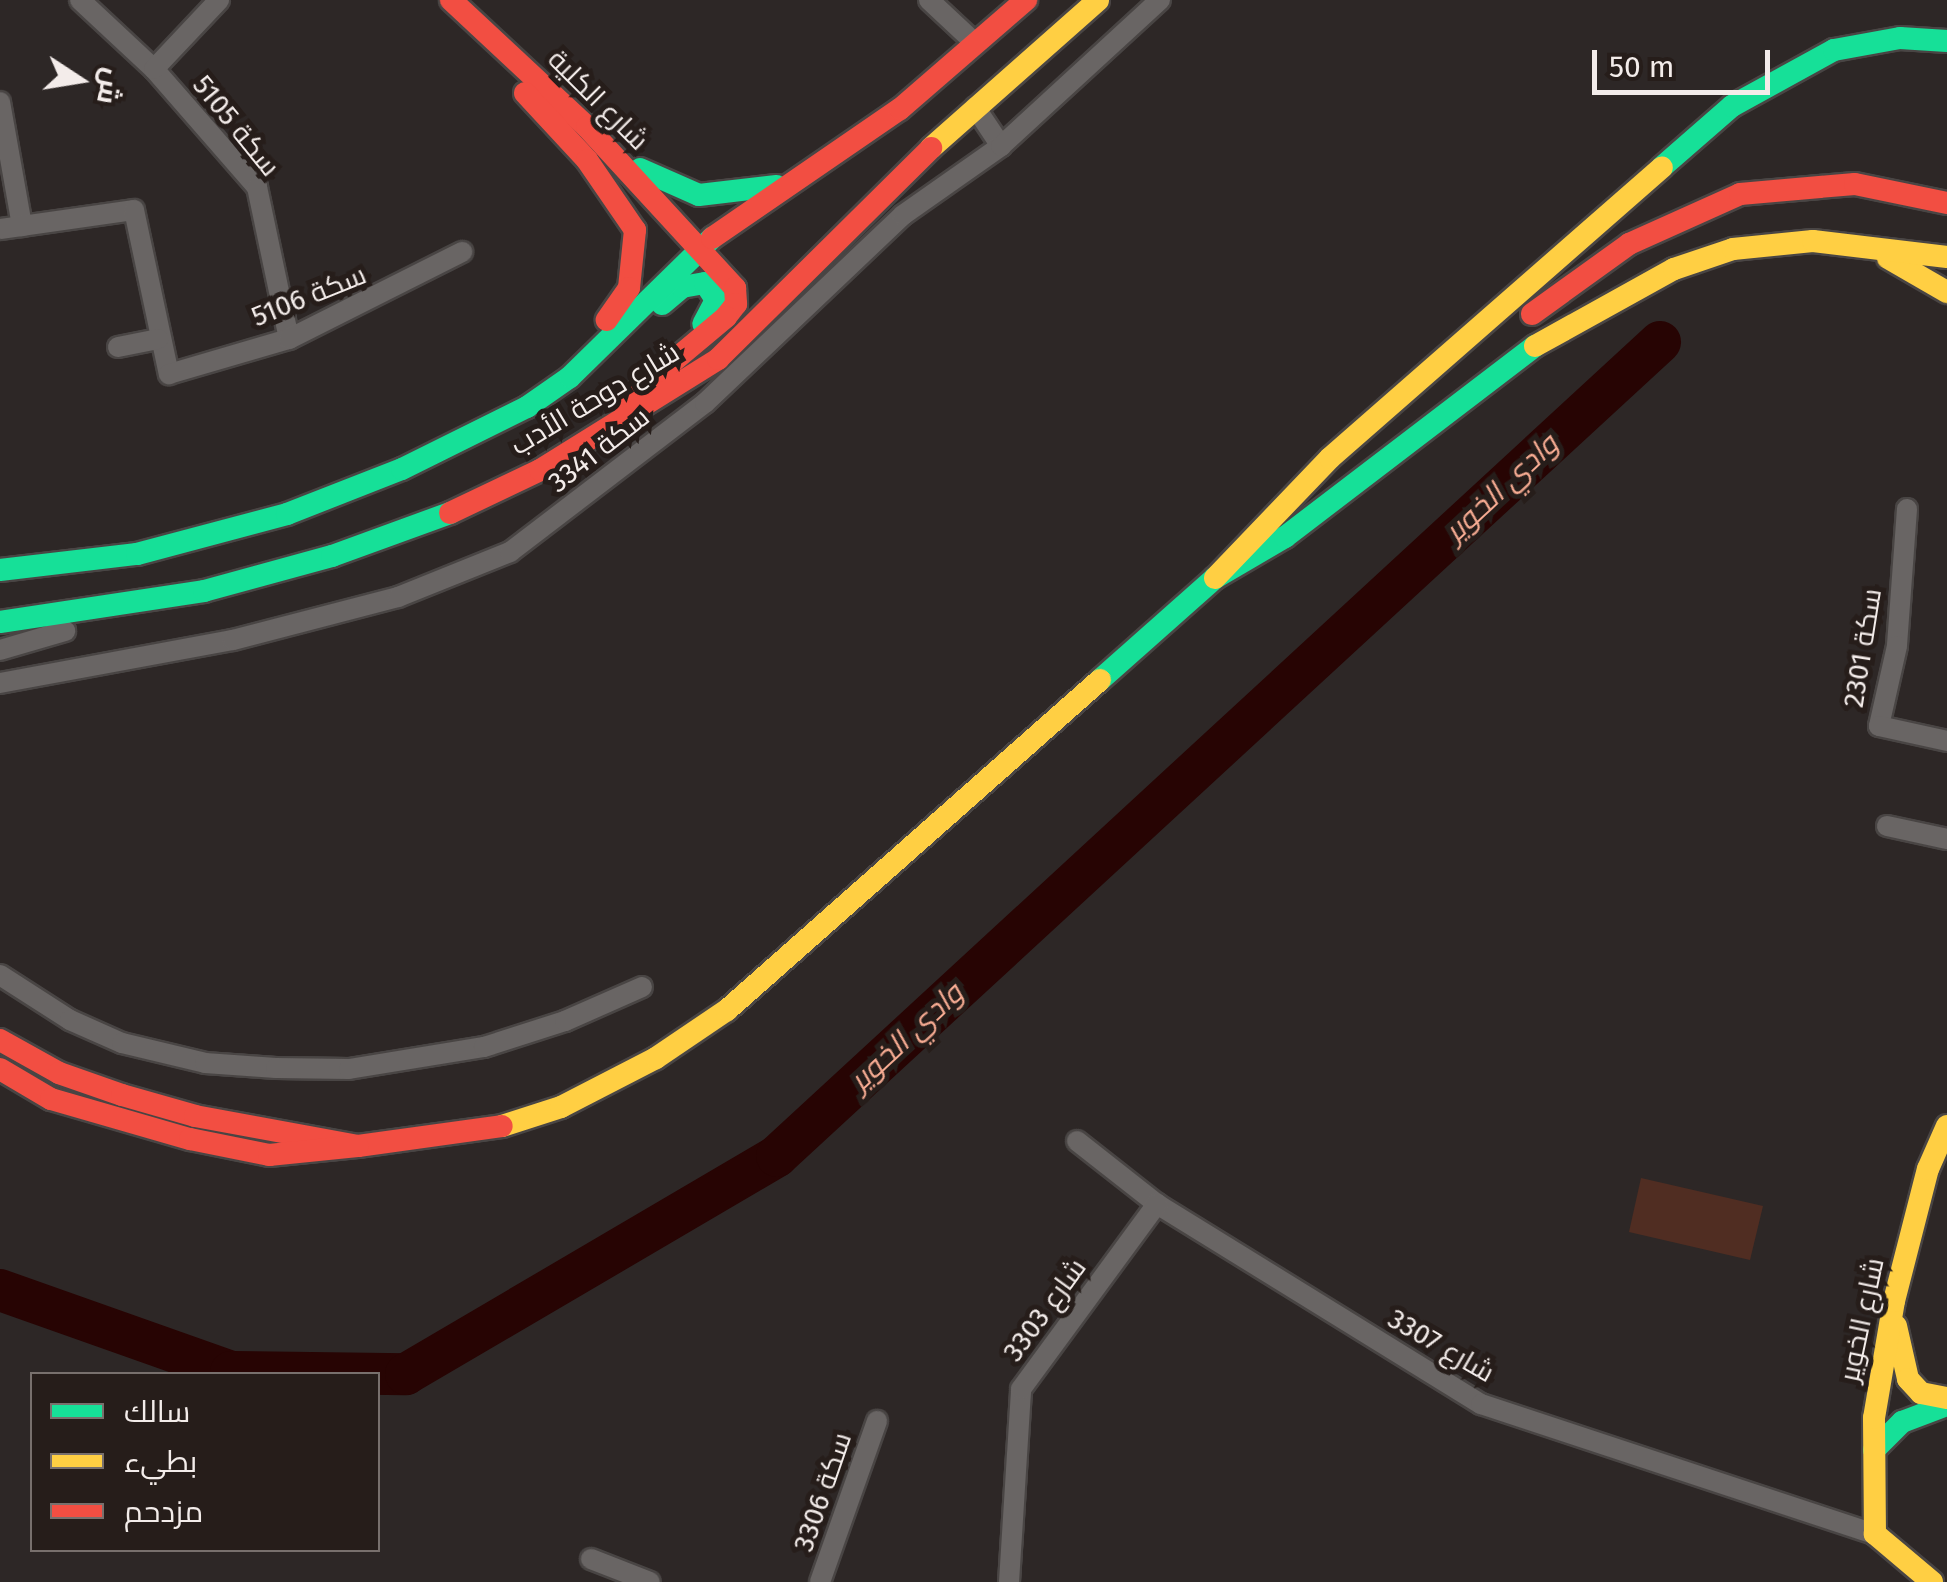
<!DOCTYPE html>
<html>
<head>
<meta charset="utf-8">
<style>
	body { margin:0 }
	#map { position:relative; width:1947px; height:1582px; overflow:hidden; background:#2d2726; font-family:"Fira Sans",Cairo,sans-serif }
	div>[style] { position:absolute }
	.green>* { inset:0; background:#502d22 }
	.river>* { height:42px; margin:-21px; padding:0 21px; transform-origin:21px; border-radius:21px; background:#270403 }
	.roads { filter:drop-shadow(2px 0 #494544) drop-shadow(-2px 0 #494544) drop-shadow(0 2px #494544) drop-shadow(0 -2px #494544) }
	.street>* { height:20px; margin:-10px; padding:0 10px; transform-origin:10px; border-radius:10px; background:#696564 }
	.fast>* { height:22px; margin:-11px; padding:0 11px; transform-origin:11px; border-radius:11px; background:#16e098 }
	.slow>* { height:22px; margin:-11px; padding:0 11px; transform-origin:11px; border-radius:11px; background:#ffcf43 }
	.jam>* { height:22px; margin:-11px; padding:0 11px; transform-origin:11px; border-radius:11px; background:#f24e42 }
	span { translate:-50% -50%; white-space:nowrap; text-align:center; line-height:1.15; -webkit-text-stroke:10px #261d1a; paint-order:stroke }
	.street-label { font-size:28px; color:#f3ecea }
	.water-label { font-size:30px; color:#f6ab92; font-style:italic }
	.legend { position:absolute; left:30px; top:1372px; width:350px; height:180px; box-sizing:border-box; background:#261d1a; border:2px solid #78706d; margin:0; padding:12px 18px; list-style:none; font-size:30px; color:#f3ecea }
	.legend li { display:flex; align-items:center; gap:20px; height:50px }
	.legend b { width:50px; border:2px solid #78706d }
	.north { position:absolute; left:30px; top:30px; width:100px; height:100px; -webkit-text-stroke:8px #261d1a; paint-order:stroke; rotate:102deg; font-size:28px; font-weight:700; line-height:40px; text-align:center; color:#f3ecea }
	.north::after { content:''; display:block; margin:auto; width:35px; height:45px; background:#f3ecea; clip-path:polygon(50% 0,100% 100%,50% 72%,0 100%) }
	.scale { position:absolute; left:1592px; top:50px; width:178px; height:45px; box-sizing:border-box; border:5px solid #f3ecea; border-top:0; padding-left:12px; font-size:30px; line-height:35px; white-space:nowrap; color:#f3ecea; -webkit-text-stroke:8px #261d1a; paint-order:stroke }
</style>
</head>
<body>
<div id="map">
	<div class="green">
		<i style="clip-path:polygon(1641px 1178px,1763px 1206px,1750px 1260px,1629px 1232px)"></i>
	</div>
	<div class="river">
		<i style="left:0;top:1290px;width:245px;rotate:19.5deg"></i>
		<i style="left:231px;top:1372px;width:175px;rotate:0.7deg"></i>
		<i style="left:406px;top:1374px;width:430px;rotate:-30.4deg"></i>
		<i style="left:777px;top:1156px;width:1201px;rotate:-42.67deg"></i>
	</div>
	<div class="roads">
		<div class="street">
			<i style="left:80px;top:0;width:101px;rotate:43deg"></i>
			<i style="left:154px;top:69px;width:157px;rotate:48.9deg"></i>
			<i style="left:257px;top:187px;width:155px;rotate:78.1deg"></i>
			<i style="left:929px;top:0;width:63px;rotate:43.1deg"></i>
			<i style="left:154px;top:69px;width:95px;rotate:-46.7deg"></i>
			<i style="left:0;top:102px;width:126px;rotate:79.9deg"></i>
			<i style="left:975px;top:107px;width:47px;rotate:56.3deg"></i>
			<i style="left:0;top:229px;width:135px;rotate:-8.1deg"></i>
			<i style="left:134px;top:210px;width:168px;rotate:78deg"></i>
			<i style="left:169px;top:374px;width:125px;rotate:-16.3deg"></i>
			<i style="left:289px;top:339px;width:194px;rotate:-26.7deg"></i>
			<i style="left:118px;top:347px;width:41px;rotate:-11.3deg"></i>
			<i style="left:1907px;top:509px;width:137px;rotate:94.2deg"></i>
			<i style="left:1897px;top:646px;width:82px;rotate:102.7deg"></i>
			<i style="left:1879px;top:726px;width:70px;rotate:12.4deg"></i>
			<i style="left:0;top:650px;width:68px;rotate:-16.3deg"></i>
			<i style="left:0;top:683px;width:237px;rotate:-10.5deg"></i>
			<i style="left:233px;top:640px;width:171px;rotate:-14.6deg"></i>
			<i style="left:398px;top:597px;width:121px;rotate:-21.9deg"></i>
			<i style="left:510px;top:552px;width:245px;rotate:-37.4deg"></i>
			<i style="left:705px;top:403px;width:273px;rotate:-43.5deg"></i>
			<i style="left:903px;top:215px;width:120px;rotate:-35.1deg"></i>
			<i style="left:1001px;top:146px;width:216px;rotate:-42.6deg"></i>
			<i style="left:1887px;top:826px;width:61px;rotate:12.2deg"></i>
			<i style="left:0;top:975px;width:83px;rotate:32.7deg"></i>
			<i style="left:70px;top:1020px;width:57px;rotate:23.9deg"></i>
			<i style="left:122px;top:1043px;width:85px;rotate:13.5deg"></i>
			<i style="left:205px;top:1063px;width:71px;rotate:4deg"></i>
			<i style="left:276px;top:1068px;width:73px;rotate:0.8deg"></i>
			<i style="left:349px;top:1069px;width:137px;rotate:-9.3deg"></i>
			<i style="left:484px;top:1047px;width:85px;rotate:-17.8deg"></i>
			<i style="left:565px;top:1021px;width:84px;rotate:-23.8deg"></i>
			<i style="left:1077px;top:1141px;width:102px;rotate:38.2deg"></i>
			<i style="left:1157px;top:1204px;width:381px;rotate:31.7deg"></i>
			<i style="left:1481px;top:1404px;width:415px;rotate:18.3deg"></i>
			<i style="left:591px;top:1559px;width:63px;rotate:21.3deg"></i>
			<i style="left:820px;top:1582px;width:171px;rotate:-70.5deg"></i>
			<i style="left:1009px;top:1582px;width:193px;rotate:-86.4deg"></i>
			<i style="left:1021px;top:1389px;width:230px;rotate:-53.7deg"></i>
		</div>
		<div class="fast">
			<i style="left:1662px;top:167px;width:93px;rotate:-41.1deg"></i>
			<i style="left:1732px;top:106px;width:116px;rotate:-28.8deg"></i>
			<i style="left:1834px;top:50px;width:67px;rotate:-10.3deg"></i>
			<i style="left:1900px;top:38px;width:47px;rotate:3.7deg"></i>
			<i style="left:640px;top:169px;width:64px;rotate:23.8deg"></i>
			<i style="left:699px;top:195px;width:78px;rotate:-6.7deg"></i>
			<i style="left:662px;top:304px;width:26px;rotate:-40deg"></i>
			<i style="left:682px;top:287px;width:23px;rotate:-10deg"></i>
			<i style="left:705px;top:283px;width:20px;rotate:57deg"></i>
			<i style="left:716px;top:300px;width:27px;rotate:118deg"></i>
			<i style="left:0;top:570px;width:138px;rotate:-6.7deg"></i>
			<i style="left:137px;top:554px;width:155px;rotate:-14.9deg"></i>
			<i style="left:287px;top:514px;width:123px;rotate:-21.4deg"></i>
			<i style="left:402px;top:469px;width:140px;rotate:-26.4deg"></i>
			<i style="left:527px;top:407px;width:52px;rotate:-34.9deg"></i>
			<i style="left:570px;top:377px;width:199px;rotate:-44.4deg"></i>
			<i style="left:0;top:622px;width:206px;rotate:-8.6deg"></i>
			<i style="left:204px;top:591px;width:133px;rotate:-15.3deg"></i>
			<i style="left:332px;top:556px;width:126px;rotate:-20deg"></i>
			<i style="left:1100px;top:680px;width:154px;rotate:-41.6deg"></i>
			<i style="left:1215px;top:578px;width:81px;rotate:-30.4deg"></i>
			<i style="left:1285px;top:537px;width:315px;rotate:-37.4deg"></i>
			<i style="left:1874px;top:1450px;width:40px;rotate:-45deg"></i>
			<i style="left:1902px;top:1422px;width:48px;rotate:-20.7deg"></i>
		</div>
		<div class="slow">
			<i style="left:931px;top:148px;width:223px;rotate:-41.5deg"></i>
			<i style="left:1888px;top:258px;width:68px;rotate:30deg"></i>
			<i style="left:1535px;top:346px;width:159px;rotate:-29deg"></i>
			<i style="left:1674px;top:269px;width:62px;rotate:-18.7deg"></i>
			<i style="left:1733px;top:249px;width:80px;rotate:-5.7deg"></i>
			<i style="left:1813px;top:241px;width:135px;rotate:6.8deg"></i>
			<i style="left:1215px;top:578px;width:166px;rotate:-46.2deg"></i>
			<i style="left:1330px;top:458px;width:441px;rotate:-41.2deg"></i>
			<i style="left:502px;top:1126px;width:62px;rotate:-17.9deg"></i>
			<i style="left:561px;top:1107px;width:107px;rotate:-27.3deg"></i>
			<i style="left:656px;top:1058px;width:86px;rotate:-34.1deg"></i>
			<i style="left:727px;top:1010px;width:498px;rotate:-41.5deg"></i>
			<i style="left:1896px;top:1326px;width:54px;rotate:77.2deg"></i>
			<i style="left:1908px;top:1379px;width:19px;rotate:47deg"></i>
			<i style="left:1921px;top:1393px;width:26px;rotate:11deg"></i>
			<i style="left:1932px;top:1582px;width:75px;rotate:-139.9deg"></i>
			<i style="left:1875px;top:1534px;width:116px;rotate:-90.5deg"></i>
			<i style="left:1874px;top:1418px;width:119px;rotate:-80.3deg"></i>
			<i style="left:1894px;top:1301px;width:136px;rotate:-75.6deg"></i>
			<i style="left:1928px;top:1169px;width:47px;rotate:-66.2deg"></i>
		</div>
		<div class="jam">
			<i style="left:451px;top:0;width:186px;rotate:43deg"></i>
			<i style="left:587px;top:127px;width:219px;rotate:47.4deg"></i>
			<i style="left:735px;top:288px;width:16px;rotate:86deg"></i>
			<i style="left:736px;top:304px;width:16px;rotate:128deg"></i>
			<i style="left:726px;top:317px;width:134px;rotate:140.1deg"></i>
			<i style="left:525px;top:93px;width:91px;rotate:47.2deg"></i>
			<i style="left:587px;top:160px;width:85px;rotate:55.6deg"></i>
			<i style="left:635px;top:230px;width:58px;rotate:95.9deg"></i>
			<i style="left:629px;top:288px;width:39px;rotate:125deg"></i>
			<i style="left:712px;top:238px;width:228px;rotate:-34.5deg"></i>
			<i style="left:900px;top:109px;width:167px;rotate:-40.9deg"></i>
			<i style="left:1532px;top:314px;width:120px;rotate:-35.8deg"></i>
			<i style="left:1629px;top:244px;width:122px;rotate:-24.2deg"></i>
			<i style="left:1740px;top:194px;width:115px;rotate:-5deg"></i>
			<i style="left:1855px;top:184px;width:94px;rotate:11.7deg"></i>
			<i style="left:450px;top:513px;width:100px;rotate:-25.5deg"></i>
			<i style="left:540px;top:470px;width:210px;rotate:-31.9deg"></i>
			<i style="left:718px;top:359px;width:300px;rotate:-44.7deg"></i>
			<i style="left:0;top:1040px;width:68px;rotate:29.2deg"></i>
			<i style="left:59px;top:1073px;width:67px;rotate:19.2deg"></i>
			<i style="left:122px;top:1095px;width:76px;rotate:16deg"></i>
			<i style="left:195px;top:1116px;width:166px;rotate:10.4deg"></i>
			<i style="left:358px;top:1146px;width:145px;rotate:-7.9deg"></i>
			<i style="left:0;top:1069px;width:59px;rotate:30.5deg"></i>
			<i style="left:51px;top:1099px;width:145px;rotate:16.1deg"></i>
			<i style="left:190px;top:1139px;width:81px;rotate:11.4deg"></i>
			<i style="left:269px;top:1155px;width:89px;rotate:-5.8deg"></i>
		</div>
	</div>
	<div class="street-label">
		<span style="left:598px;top:100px;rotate:45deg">شارع الكلية</span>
		<span style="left:236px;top:126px;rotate:51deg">سكة 5105</span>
		<span style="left:309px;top:296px;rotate:-22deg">سكة 5106</span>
		<span style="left:595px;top:399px;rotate:-31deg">شارع دوحة الأدب</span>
		<span style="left:599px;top:450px;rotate:-38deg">سكة 3341</span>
		<span style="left:1863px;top:648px;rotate:-81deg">سكة 2301</span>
		<span style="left:1045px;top:1310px;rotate:-54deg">3303 شارع</span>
		<span style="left:1862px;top:1320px;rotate:-78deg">شارع الخوير</span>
		<span style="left:1441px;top:1346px;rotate:30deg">3307 شارع</span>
		<span style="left:823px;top:1492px;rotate:-71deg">سكة 3306</span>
	</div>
	<div class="water-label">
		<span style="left:1501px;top:488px;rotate:-43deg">وادي الخوير</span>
		<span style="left:906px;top:1037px;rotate:-43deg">وادي الخوير</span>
	</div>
	<ul class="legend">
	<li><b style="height:12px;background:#16e098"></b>سالك</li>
	<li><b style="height:12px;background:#ffcf43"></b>بطيء</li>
	<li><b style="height:12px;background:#f24e42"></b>مزدحم</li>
	</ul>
	<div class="north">ش</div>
	<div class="scale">50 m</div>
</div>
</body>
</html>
